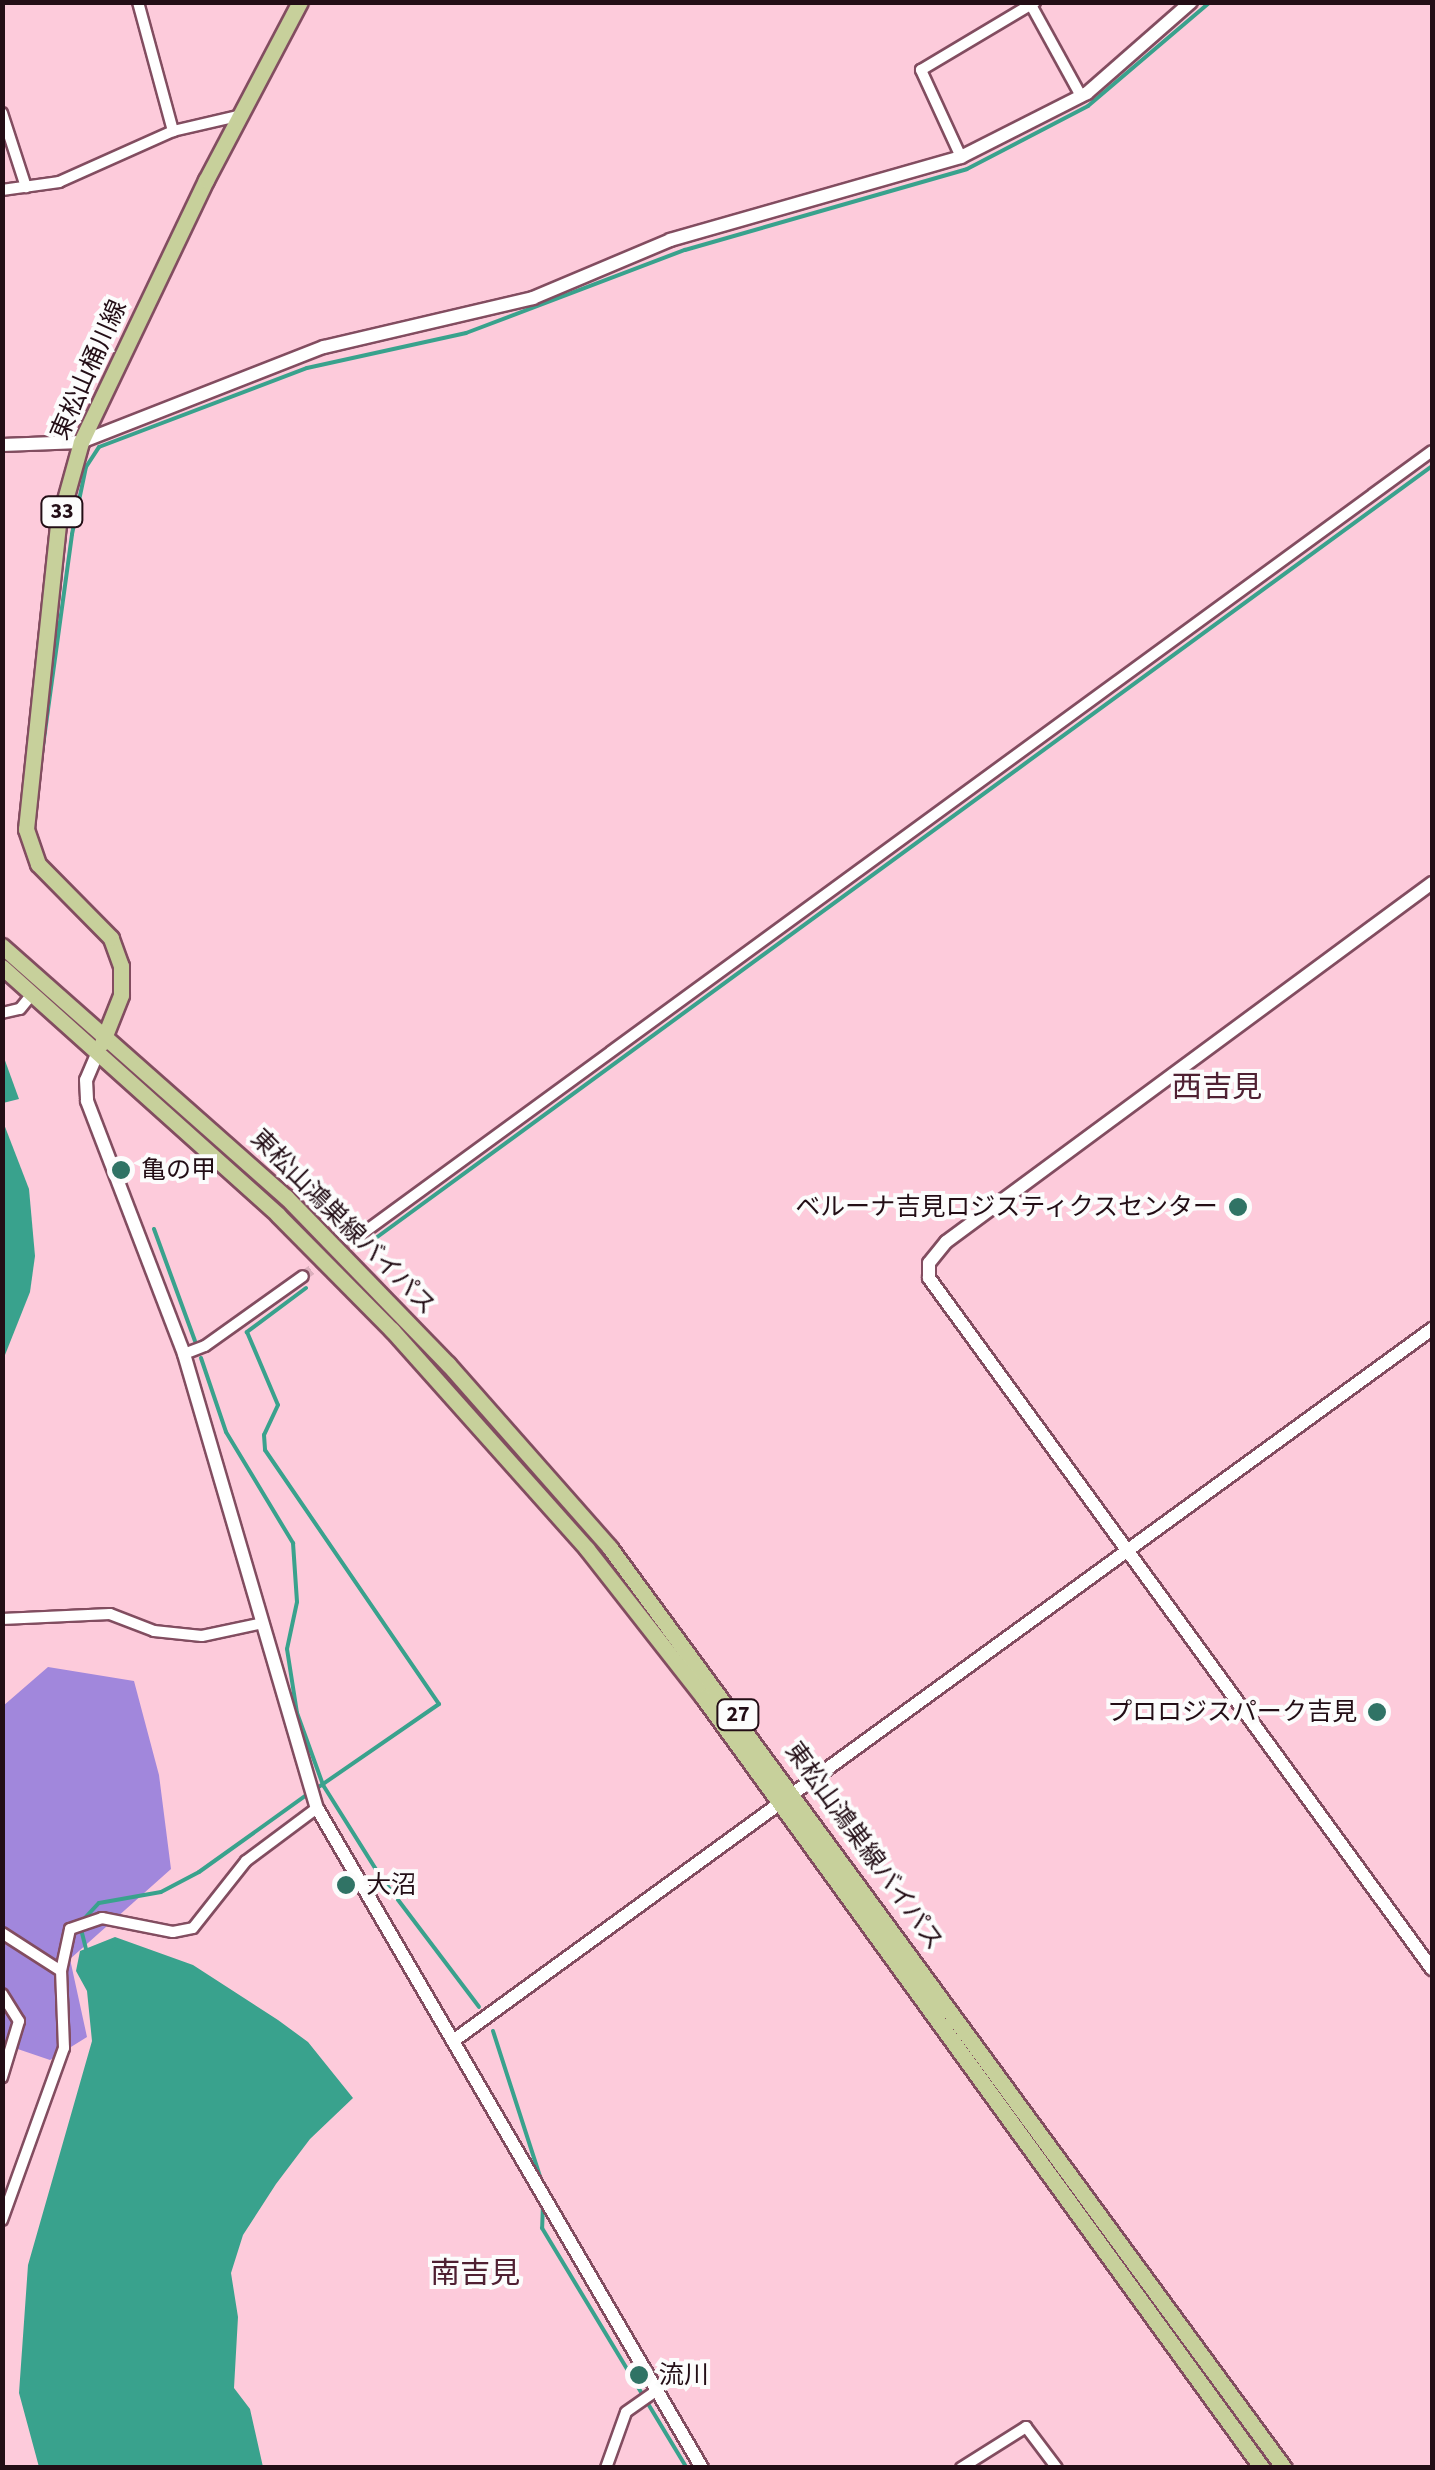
<!DOCTYPE html>
<html>
<head>
<meta charset="utf-8">
<style>
	body { margin:0 }
	#map { position:relative; width:1435px; height:2470px; overflow:hidden; background:#fdcbdb; font-family:"Source Sans 3","Noto Sans JP",sans-serif }
	div>[style] { position:absolute }
	.forest>* { inset:0; background:#a187dc }
	.water>* { inset:0; background:#39a28d }
	.stream>* { height:4px; margin:-2px; padding:0 2px; transform-origin:2px; border-radius:2px; background:#39a28d }
	.minor-tunnel>* { height:10px; margin-top:-5px; transform-origin:0; background:repeating-linear-gradient(90deg,#dcafbd 0 10px,transparent 0 15px) }
	.roads { filter:drop-shadow(2px 0 #824d60) drop-shadow(-2px 0 #824d60) drop-shadow(0 2px #824d60) drop-shadow(0 -2px #824d60) }
	.minor>* { height:10px; margin:-5px; padding:0 5px; transform-origin:5px; border-radius:5px; background:#fff }
	.tertiary>* { height:12px; margin:-6px; padding:0 6px; transform-origin:6px; border-radius:6px; background:#fff }
	.primary>* { height:15px; margin:-7.5px; padding:0 7.5px; transform-origin:7.5px; border-radius:7.5px; background:#c7d09b }
	.dots>* { width:28px; height:28px; translate:-50% -50%; box-sizing:border-box; border:5px solid #fcfcfc; border-radius:50% }
	span { translate:-50% -50%; white-space:nowrap; text-align:center; line-height:1.15; -webkit-text-stroke:8px #fcfcfc; paint-order:stroke }
	.shield-label span { padding:2px 8px; background:#fcfcfc; border:2px solid; border-radius:8px; -webkit-text-stroke-width:0 }
	.shield-label { font-size:22px; color:#230e16; font-weight:700 }
	.street-label { font-size:25px; color:#230e16 }
	.poi-label { font-size:25px; color:#230e16 }
	.left { translate:0 -50%; text-align:left }
	.right { translate:-100% -50%; text-align:right }
	.quarter-label { font-size:30px; color:#4f2032 }
	.frame { position:absolute; inset:0; border:5px solid #230e16; pointer-events:none }
</style>
</head>
<body>
<div id="map">
	<div class="forest">
		<i style="clip-path:polygon(48px 1667px,134px 1681px,159px 1775px,171px 1869px,70px 1959px,87px 2037px,50px 2060px,3px 2044px,3px 1706px)"></i>
	</div>
	<div class="water">
		<i style="clip-path:polygon(3px 1055px,19px 1099px,3px 1103px,2px 1103px)"></i>
		<i style="clip-path:polygon(2px 1119px,29px 1189px,35px 1256px,30px 1292px,3px 1360px)"></i>
		<i style="clip-path:polygon(115px 1937px,193px 1965px,278px 2020px,308px 2042px,353px 2098px,310px 2139px,276px 2184px,243px 2235px,231px 2273px,238px 2317px,234px 2388px,250px 2409px,263px 2467px,39px 2467px,19px 2393px,28px 2265px,92px 2041px,87px 1991px,76px 1971px,80px 1951px)"></i>
	</div>
	<div class="stream">
		<i style="left:40px;top:768px;width:236px;rotate:-82.2deg"></i>
		<i style="left:72px;top:534px;width:68px;rotate:-78.2deg"></i>
		<i style="left:86px;top:467px;width:24px;rotate:-57deg"></i>
		<i style="left:99px;top:447px;width:222px;rotate:-20.8deg"></i>
		<i style="left:307px;top:368px;width:163px;rotate:-12.4deg"></i>
		<i style="left:466px;top:333px;width:234px;rotate:-20.8deg"></i>
		<i style="left:685px;top:250px;width:293px;rotate:-16deg"></i>
		<i style="left:967px;top:169px;width:136px;rotate:-27.5deg"></i>
		<i style="left:1088px;top:106px;width:160px;rotate:-40.4deg"></i>
		<i style="left:154px;top:1229px;width:119px;rotate:69.9deg"></i>
		<i style="left:369px;top:1243px;width:1317px;rotate:-36.16deg"></i>
		<i style="left:306px;top:1288px;width:74px;rotate:143.3deg"></i>
		<i style="left:247px;top:1332px;width:79px;rotate:67deg"></i>
		<i style="left:278px;top:1405px;width:33px;rotate:115deg"></i>
		<i style="left:264px;top:1435px;width:15px;rotate:86deg"></i>
		<i style="left:265px;top:1450px;width:308px;rotate:55.6deg"></i>
		<i style="left:439px;top:1704px;width:150px;rotate:145.4deg"></i>
		<i style="left:201px;top:1358px;width:78px;rotate:71.3deg"></i>
		<i style="left:226px;top:1432px;width:130px;rotate:58.9deg"></i>
		<i style="left:293px;top:1543px;width:59px;rotate:86.1deg"></i>
		<i style="left:297px;top:1602px;width:48px;rotate:102deg"></i>
		<i style="left:287px;top:1649px;width:65px;rotate:81.1deg"></i>
		<i style="left:297px;top:1713px;width:77px;rotate:70.1deg"></i>
		<i style="left:323px;top:1785px;width:107px;rotate:57.9deg"></i>
		<i style="left:380px;top:1876px;width:164px;rotate:52.9deg"></i>
		<i style="left:83px;top:1920px;width:23px;rotate:-47deg"></i>
		<i style="left:99px;top:1903px;width:63px;rotate:-10.1deg"></i>
		<i style="left:161px;top:1892px;width:43px;rotate:-27.8deg"></i>
		<i style="left:199px;top:1872px;width:134px;rotate:-35.6deg"></i>
		<i style="left:81px;top:1929px;width:21px;rotate:76deg"></i>
		<i style="left:493px;top:2031px;width:166px;rotate:72.1deg"></i>
		<i style="left:543px;top:2203px;width:25px;rotate:92deg"></i>
		<i style="left:542px;top:2228px;width:280px;rotate:58.9deg"></i>
	</div>
	<div class="minor-tunnel">
		<i style="left:303px;top:1276px;width:69px;rotate:-35.5deg"></i>
	</div>
	<div class="roads">
		<div class="minor">
			<i style="left:138px;top:2px;width:134px;rotate:74.8deg"></i>
			<i style="left:1031px;top:5px;width:104px;rotate:61.2deg"></i>
			<i style="left:2px;top:113px;width:78px;rotate:72deg"></i>
			<i style="left:961px;top:157px;width:96px;rotate:-114.7deg"></i>
			<i style="left:921px;top:70px;width:133px;rotate:-30.8deg"></i>
			<i style="left:2px;top:190px;width:58px;rotate:-8deg"></i>
			<i style="left:59px;top:182px;width:125px;rotate:-24.1deg"></i>
			<i style="left:173px;top:131px;width:67px;rotate:-13deg"></i>
			<i style="left:2px;top:1013px;width:18px;rotate:-13deg"></i>
			<i style="left:20px;top:1009px;width:19px;rotate:-51deg"></i>
			<i style="left:359px;top:1236px;width:1329px;rotate:-36.19deg"></i>
			<i style="left:184px;top:1354px;width:22px;rotate:-21deg"></i>
			<i style="left:205px;top:1346px;width:120px;rotate:-35.5deg"></i>
			<i style="left:2px;top:1619px;width:108px;rotate:-2.7deg"></i>
			<i style="left:110px;top:1614px;width:47px;rotate:21.1deg"></i>
			<i style="left:154px;top:1631px;width:48px;rotate:5.9deg"></i>
			<i style="left:202px;top:1636px;width:57px;rotate:-12.1deg"></i>
			<i style="left:2px;top:1933px;width:70px;rotate:32.8deg"></i>
			<i style="left:2px;top:1994px;width:32px;rotate:58deg"></i>
			<i style="left:19px;top:2021px;width:59px;rotate:106.9deg"></i>
			<i style="left:2px;top:2220px;width:183px;rotate:-70.2deg"></i>
			<i style="left:64px;top:2048px;width:77px;rotate:-92.2deg"></i>
			<i style="left:61px;top:1971px;width:43px;rotate:-77.9deg"></i>
			<i style="left:70px;top:1929px;width:34px;rotate:-19deg"></i>
			<i style="left:102px;top:1918px;width:72px;rotate:11.2deg"></i>
			<i style="left:173px;top:1932px;width:20px;rotate:-11deg"></i>
			<i style="left:193px;top:1928px;width:85px;rotate:-51.7deg"></i>
			<i style="left:246px;top:1861px;width:89px;rotate:-36.7deg"></i>
			<i style="left:606px;top:2468px;width:59px;rotate:-70.3deg"></i>
			<i style="left:626px;top:2412px;width:37px;rotate:-35deg"></i>
			<i style="left:961px;top:2468px;width:77px;rotate:-32.2deg"></i>
			<i style="left:1026px;top:2427px;width:51px;rotate:52.9deg"></i>
		</div>
		<div class="tertiary">
			<i style="left:2px;top:445px;width:79px;rotate:-2.2deg"></i>
			<i style="left:81px;top:442px;width:261px;rotate:-21.4deg"></i>
			<i style="left:324px;top:347px;width:215px;rotate:-13.2deg"></i>
			<i style="left:533px;top:298px;width:149px;rotate:-22.9deg"></i>
			<i style="left:670px;top:240px;width:303px;rotate:-15.9deg"></i>
			<i style="left:961px;top:157px;width:141px;rotate:-26.9deg"></i>
			<i style="left:1087px;top:93px;width:138px;rotate:-41.2deg"></i>
			<i style="left:1432px;top:883px;width:604px;rotate:143.55deg"></i>
			<i style="left:946px;top:1242px;width:27px;rotate:129deg"></i>
			<i style="left:929px;top:1263px;width:15px;rotate:90deg"></i>
			<i style="left:929px;top:1278px;width:855px;rotate:53.95deg"></i>
			<i style="left:98px;top:1052px;width:30px;rotate:113deg"></i>
			<i style="left:86px;top:1080px;width:21px;rotate:87deg"></i>
			<i style="left:87px;top:1101px;width:271px;rotate:69deg"></i>
			<i style="left:184px;top:1354px;width:473px;rotate:73.7deg"></i>
			<i style="left:317px;top:1808px;width:764px;rotate:59.74deg"></i>
			<i style="left:453px;top:2041px;width:1211px;rotate:-36.03deg"></i>
		</div>
		<div class="primary">
			<i style="left:2px;top:946px;width:379px;rotate:41.5deg"></i>
			<i style="left:286px;top:1197px;width:233px;rotate:45.9deg"></i>
			<i style="left:448px;top:1364px;width:245px;rotate:48.6deg"></i>
			<i style="left:610px;top:1548px;width:1140px;rotate:53.77deg"></i>
			<i style="left:2px;top:967px;width:371px;rotate:41.9deg"></i>
			<i style="left:278px;top:1215px;width:162px;rotate:45.3deg"></i>
			<i style="left:392px;top:1330px;width:293px;rotate:48.3deg"></i>
			<i style="left:587px;top:1549px;width:188px;rotate:51.9deg"></i>
			<i style="left:703px;top:1697px;width:952px;rotate:54.06deg"></i>
			<i style="left:102px;top:1043px;width:52px;rotate:-68.4deg"></i>
			<i style="left:121px;top:995px;width:29px;rotate:-90deg"></i>
			<i style="left:121px;top:966px;width:30px;rotate:-110deg"></i>
			<i style="left:111px;top:938px;width:104px;rotate:-134.6deg"></i>
			<i style="left:38px;top:864px;width:37px;rotate:-109deg"></i>
			<i style="left:26px;top:829px;width:306px;rotate:-84deg"></i>
			<i style="left:58px;top:525px;width:86px;rotate:-74.5deg"></i>
			<i style="left:81px;top:442px;width:290px;rotate:-64.5deg"></i>
			<i style="left:206px;top:180px;width:201px;rotate:-62.2deg"></i>
		</div>
	</div>
	<div class="dots">
		<i style="left:121px;top:1170px;background:#307365"></i>
		<i style="left:1238px;top:1207px;background:#307365"></i>
		<i style="left:1377px;top:1712px;background:#307365"></i>
		<i style="left:346px;top:1885px;background:#307365"></i>
		<i style="left:639px;top:2375px;background:#307365"></i>
	</div>
	<div class="shield-label">
		<span style="left:62px;top:512px">33</span>
		<span style="left:738px;top:1715px">27</span>
	</div>
	<div class="street-label">
		<span style="left:89px;top:370px;rotate:-66deg">東松山桶川線</span>
		<span style="left:343px;top:1222px;rotate:45deg">東松山鴻巣線バイパス</span>
		<span style="left:864px;top:1846px;rotate:54deg">東松山鴻巣線バイパス</span>
	</div>
	<div class="poi-label">
		<span class="left" style="left:141px;top:1170px">亀の甲</span>
		<span class="right" style="left:1218px;top:1207px">ベルーナ吉見ロジスティクスセンター</span>
		<span class="right" style="left:1357px;top:1712px">プロロジスパーク吉見</span>
		<span class="left" style="left:366px;top:1885px">大沼</span>
		<span class="left" style="left:659px;top:2375px">流川</span>
	</div>
	<div class="quarter-label">
		<span style="left:1217px;top:1088px">西吉見</span>
		<span style="left:475px;top:2274px">南吉見</span>
	</div>
	<div class="frame"></div>
</div>
</body>
</html>
